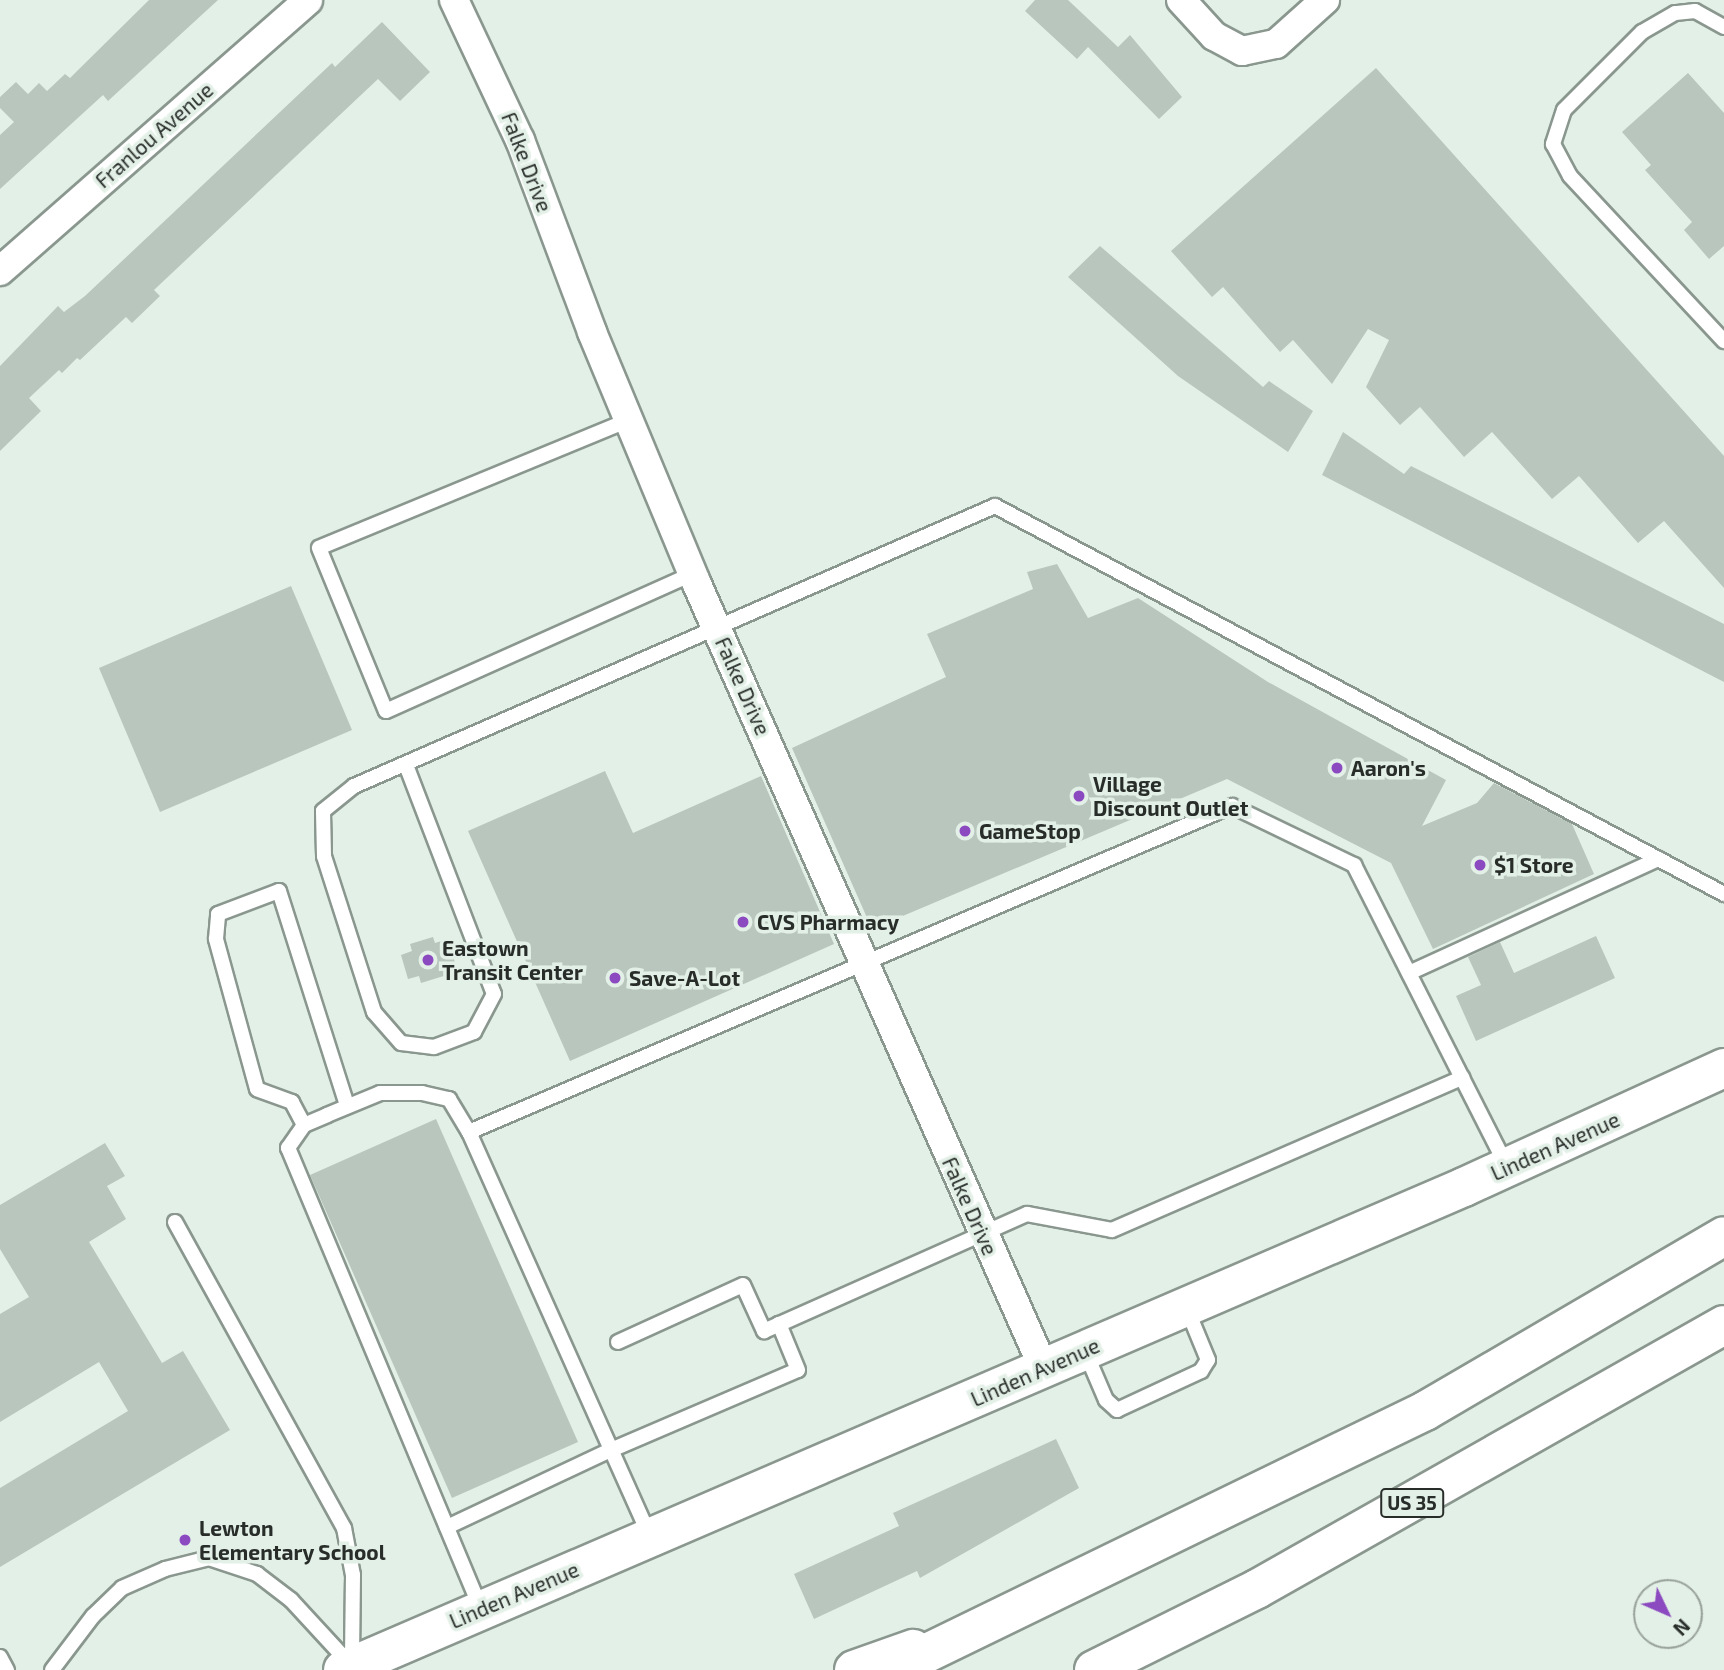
<!DOCTYPE html>
<html>
<head>
<meta charset="utf-8">
<style>
	body { margin:0 }
	#map { position:relative; width:1724px; height:1670px; overflow:hidden; background:#e3f0e7; font-family:"Exo 2",sans-serif }
	div>[style] { position:absolute }
	.building>* { inset:0; background:#b9c6bd }
	.roads { filter:drop-shadow(2px 0 #8a978f) drop-shadow(-2px 0 #8a978f) drop-shadow(0 2px #8a978f) drop-shadow(0 -2px #8a978f) }
	.lane>* { height:14px; margin:-7px; padding:0 7px; transform-origin:7px; border-radius:7px; background:#fff }
	.street>* { height:28px; margin:-14px; padding:0 14px; transform-origin:14px; border-radius:14px; background:#fff }
	.secondary>* { height:38px; margin:-19px; padding:0 19px; transform-origin:19px; border-radius:19px; background:#fff }
	.highway>* { height:38px; margin:-19px; padding:0 19px; transform-origin:19px; border-radius:19px; background:#fff }
	.dots>* { width:19px; height:19px; translate:-50% -50%; box-sizing:border-box; border:4px solid #e3f0e7; border-radius:50% }
	span { translate:-50% -50%; white-space:nowrap; text-align:center; line-height:1.15; -webkit-text-stroke:7px #e3f0e7; paint-order:stroke }
	.shield-label span { padding:2px 5px; background:#e3f0e7; border:2px solid; border-radius:5px; -webkit-text-stroke-width:0 }
	.shield-label { font-size:19px; color:#282d2a; font-weight:700 }
	.street-label { font-size:21px; color:#282d2a }
	.poi-label { font-size:21px; color:#282d2a; font-weight:700 }
	.left { translate:0 -50%; text-align:left }
	.north { position:absolute; left:1633px; top:1579px; width:70px; height:70px; box-sizing:border-box; background:#e3f0e7; border:2px solid #98a29b; border-radius:50%; rotate:134deg; font-size:19px; font-weight:700; line-height:28px; text-align:center; color:#282d2a }
	.north::after { content:''; display:block; margin:auto; width:24px; height:32px; background:#8b4abf; clip-path:polygon(50% 0,100% 100%,50% 72%,0 100%) }
</style>
</head>
<body>
<div id="map">
	<div class="building">
		<i style="clip-path:polygon(149px 0,218px 0,108px 101px,103px 95px,0 189px,0 135px,14px 122px,0 108px,0 97px,16px 82px,28px 94px,39px 83px,47px 91px,65px 74px,70px 78px)"></i>
		<i style="clip-path:polygon(1035px 0,1068px 0,1118px 47px,1130px 35px,1182px 97px,1159px 119px,1088px 47px,1077px 59px,1025px 11px)"></i>
		<i style="clip-path:polygon(382px 22px,430px 72px,400px 101px,378px 79px,154px 290px,160px 296px,132px 323px,126px 317px,80px 360px,77px 358px,62px 373px,59px 370px,29px 398px,41px 411px,0 451px,0 366px,58px 306px,64px 312px,85px 296px,332px 63px,335px 67px)"></i>
		<i style="clip-path:polygon(1376px 68px,1724px 456px,1724px 588px,1664px 521px,1638px 543px,1579px 476px,1552px 499px,1492px 432px,1464px 457px,1420px 407px,1400px 425px,1366px 387px,1389px 340px,1368px 329px,1332px 384px,1293px 340px,1280px 352px,1223px 287px,1212px 297px,1171px 251px)"></i>
		<i style="clip-path:polygon(1688px 73px,1724px 113px,1724px 246px,1709px 259px,1684px 230px,1692px 222px,1645px 170px,1651px 165px,1622px 132px)"></i>
		<i style="clip-path:polygon(1100px 246px,1263px 387px,1269px 381px,1313px 411px,1288px 452px,1178px 376px,1068px 277px)"></i>
		<i style="clip-path:polygon(1343px 432px,1404px 474px,1411px 466px,1724px 624px,1724px 682px,1322px 475px)"></i>
		<i style="clip-path:polygon(1057px 564px,1088px 618px,1138px 598px,1268px 682px,1446px 780px,1422px 826px,1477px 803px,1494px 783px,1572px 824px,1594px 874px,1433px 949px,1391px 863px,1227px 779px,872px 929px,792px 748px,946px 677px,927px 634px,1033px 589px,1027px 572px)"></i>
		<i style="clip-path:polygon(291px 586px,352px 730px,160px 812px,99px 668px)"></i>
		<i style="clip-path:polygon(605px 771px,633px 833px,761px 776px,834px 944px,570px 1061px,468px 831px)"></i>
		<i style="clip-path:polygon(1596px 936px,1615px 978px,1476px 1041px,1456px 996px,1481px 985px,1468px 957px,1500px 942px,1514px 973px)"></i>
		<i style="clip-path:polygon(433px 937px,435px 943px,448px 939px,456px 966px,445px 969px,447px 975px,421px 983px,419px 976px,408px 979px,401px 955px,412px 951px,410px 944px)"></i>
		<i style="clip-path:polygon(436px 1119px,578px 1442px,452px 1498px,310px 1175px)"></i>
		<i style="clip-path:polygon(105px 1143px,125px 1176px,107px 1186px,126px 1219px,89px 1242px,162px 1363px,183px 1351px,230px 1430px,0 1567px,0 1488px,128px 1411px,99px 1362px,0 1422px,0 1314px,29px 1297px,0 1249px,0 1205px)"></i>
		<i style="clip-path:polygon(1056px 1439px,1079px 1488px,920px 1578px,917px 1571px,814px 1619px,794px 1574px,899px 1526px,893px 1513px)"></i>
	</div>
	<div class="roads">
		<div class="lane">
			<i style="left:1724px;top:27px;width:33px;rotate:-151deg"></i>
			<i style="left:1695px;top:11px;width:20px;rotate:174deg"></i>
			<i style="left:1675px;top:13px;width:38px;rotate:150deg"></i>
			<i style="left:1642px;top:32px;width:110px;rotate:135deg"></i>
			<i style="left:1564px;top:110px;width:36px;rotate:108deg"></i>
			<i style="left:1553px;top:144px;width:36px;rotate:62deg"></i>
			<i style="left:1570px;top:176px;width:226px;rotate:47deg"></i>
			<i style="left:629px;top:420px;width:335px;rotate:157.6deg"></i>
			<i style="left:319px;top:548px;width:176px;rotate:67.7deg"></i>
			<i style="left:386px;top:711px;width:335px;rotate:-24.1deg"></i>
			<i style="left:406px;top:765px;width:245px;rotate:69deg"></i>
			<i style="left:494px;top:994px;width:43px;rotate:117.8deg"></i>
			<i style="left:474px;top:1032px;width:43px;rotate:159.4deg"></i>
			<i style="left:434px;top:1047px;width:33px;rotate:-173deg"></i>
			<i style="left:401px;top:1043px;width:41px;rotate:-131.1deg"></i>
			<i style="left:374px;top:1012px;width:164px;rotate:-107.8deg"></i>
			<i style="left:324px;top:856px;width:45px;rotate:-91.3deg"></i>
			<i style="left:323px;top:811px;width:40px;rotate:-39deg"></i>
			<i style="left:354px;top:786px;width:699px;rotate:-23.6deg"></i>
			<i style="left:995px;top:506px;width:826px;rotate:28.02deg"></i>
			<i style="left:1409px;top:973px;width:274px;rotate:-24.6deg"></i>
			<i style="left:304px;top:1125px;width:26px;rotate:-118deg"></i>
			<i style="left:292px;top:1102px;width:37px;rotate:-160deg"></i>
			<i style="left:257px;top:1089px;width:156px;rotate:-105.3deg"></i>
			<i style="left:216px;top:939px;width:25px;rotate:-85deg"></i>
			<i style="left:218px;top:914px;width:65px;rotate:-20.7deg"></i>
			<i style="left:279px;top:891px;width:225px;rotate:72.4deg"></i>
			<i style="left:469px;top:1132px;width:830px;rotate:-23.14deg"></i>
			<i style="left:1232px;top:806px;width:136px;rotate:25.8deg"></i>
			<i style="left:1354px;top:865px;width:335px;rotate:63.1deg"></i>
			<i style="left:175px;top:1222px;width:350px;rotate:61.1deg"></i>
			<i style="left:344px;top:1528px;width:48px;rotate:79.2deg"></i>
			<i style="left:353px;top:1575px;width:87px;rotate:90.7deg"></i>
			<i style="left:618px;top:1342px;width:137px;rotate:-24.5deg"></i>
			<i style="left:743px;top:1285px;width:51px;rotate:65.5deg"></i>
			<i style="left:764px;top:1331px;width:288px;rotate:-24deg"></i>
			<i style="left:1027px;top:1214px;width:86px;rotate:10.7deg"></i>
			<i style="left:1112px;top:1230px;width:382px;rotate:-23.5deg"></i>
			<i style="left:1085px;top:1351px;width:53px;rotate:66.8deg"></i>
			<i style="left:1106px;top:1400px;width:15px;rotate:42deg"></i>
			<i style="left:1117px;top:1410px;width:93px;rotate:-24.9deg"></i>
			<i style="left:1201px;top:1371px;width:13px;rotate:-58deg"></i>
			<i style="left:1208px;top:1360px;width:55px;rotate:-112.4deg"></i>
			<i style="left:447px;top:1527px;width:181px;rotate:-25.2deg"></i>
			<i style="left:611px;top:1450px;width:203px;rotate:-23.2deg"></i>
			<i style="left:798px;top:1370px;width:50px;rotate:-112.4deg"></i>
			<i style="left:481px;top:1609px;width:500px;rotate:-112.7deg"></i>
			<i style="left:288px;top:1148px;width:28px;rotate:-55deg"></i>
			<i style="left:304px;top:1125px;width:25px;rotate:-23deg"></i>
			<i style="left:327px;top:1115px;width:57px;rotate:-22.5deg"></i>
			<i style="left:380px;top:1093px;width:42px"></i>
			<i style="left:422px;top:1093px;width:28px;rotate:13deg"></i>
			<i style="left:449px;top:1099px;width:39px;rotate:59deg"></i>
			<i style="left:469px;top:1132px;width:443px;rotate:65.9deg"></i>
			<i style="left:0;top:1657px;width:15px;rotate:62deg"></i>
			<i style="left:52px;top:1670px;width:68px;rotate:-52.8deg"></i>
			<i style="left:93px;top:1616px;width:40px;rotate:-44deg"></i>
			<i style="left:122px;top:1588px;width:47px;rotate:-23.8deg"></i>
			<i style="left:165px;top:1569px;width:45px;rotate:-14deg"></i>
			<i style="left:209px;top:1558px;width:51px;rotate:18.4deg"></i>
			<i style="left:257px;top:1574px;width:43px;rotate:37.4deg"></i>
			<i style="left:291px;top:1600px;width:88px;rotate:47.3deg"></i>
		</div>
		<div class="street">
			<i style="left:454px;top:0;width:155px;rotate:64.8deg"></i>
			<i style="left:520px;top:140px;width:205px;rotate:69.4deg"></i>
			<i style="left:592px;top:332px;width:271px;rotate:67.4deg"></i>
			<i style="left:696px;top:582px;width:858px;rotate:66.15deg"></i>
			<i style="left:1181px;top:0;width:49px;rotate:47.5deg"></i>
			<i style="left:1214px;top:36px;width:32px;rotate:28deg"></i>
			<i style="left:1242px;top:51px;width:35px;rotate:-12deg"></i>
			<i style="left:1276px;top:44px;width:66px;rotate:-41.9deg"></i>
			<i style="left:0;top:271px;width:410px;rotate:-41.3deg"></i>
		</div>
		<div class="secondary">
			<i style="left:343px;top:1670px;width:1221px;rotate:-23.31deg"></i>
			<i style="left:1464px;top:1187px;width:286px;rotate:-24.6deg"></i>
		</div>
		<div class="highway">
			<i style="left:854px;top:1670px;width:63px;rotate:-19.6deg"></i>
			<i style="left:892px;top:1670px;width:593px;rotate:-25.92deg"></i>
			<i style="left:1425px;top:1411px;width:346px;rotate:-30.3deg"></i>
			<i style="left:1094px;top:1670px;width:182px;rotate:-26.4deg"></i>
			<i style="left:1257px;top:1589px;width:536px;rotate:-29.48deg"></i>
		</div>
	</div>
	<div class="dots">
		<i style="left:1337px;top:768px;background:#8b4abf"></i>
		<i style="left:1079px;top:796px;background:#8b4abf"></i>
		<i style="left:965px;top:831px;background:#8b4abf"></i>
		<i style="left:1480px;top:865px;background:#8b4abf"></i>
		<i style="left:743px;top:922px;background:#8b4abf"></i>
		<i style="left:428px;top:960px;background:#8b4abf"></i>
		<i style="left:615px;top:978px;background:#8b4abf"></i>
		<i style="left:185px;top:1540px;background:#8b4abf"></i>
	</div>
	<div class="shield-label">
		<span style="left:1412px;top:1503px">US 35</span>
	</div>
	<div class="street-label">
		<span style="left:154px;top:135px;rotate:-41deg">Franlou Avenue</span>
		<span style="left:527px;top:162px;rotate:69deg">Falke Drive</span>
		<span style="left:743px;top:686px;rotate:66deg">Falke Drive</span>
		<span style="left:1555px;top:1146px;rotate:-24deg">Linden Avenue</span>
		<span style="left:970px;top:1206px;rotate:66deg">Falke Drive</span>
		<span style="left:1035px;top:1372px;rotate:-24deg">Linden Avenue</span>
		<span style="left:514px;top:1595px;rotate:-23deg">Linden Avenue</span>
	</div>
	<div class="poi-label">
		<span class="left" style="left:1351px;top:768px">Aaron's</span>
		<span class="left" style="left:1093px;top:796px">Village<br>Discount Outlet</span>
		<span class="left" style="left:979px;top:831px">GameStop</span>
		<span class="left" style="left:1494px;top:865px">$1 Store</span>
		<span class="left" style="left:757px;top:922px">CVS Pharmacy</span>
		<span class="left" style="left:442px;top:960px">Eastown<br>Transit Center</span>
		<span class="left" style="left:629px;top:978px">Save-A-Lot</span>
		<span class="left" style="left:199px;top:1540px">Lewton<br>Elementary School</span>
	</div>
	<div class="north">N</div>
</div>
</body>
</html>
